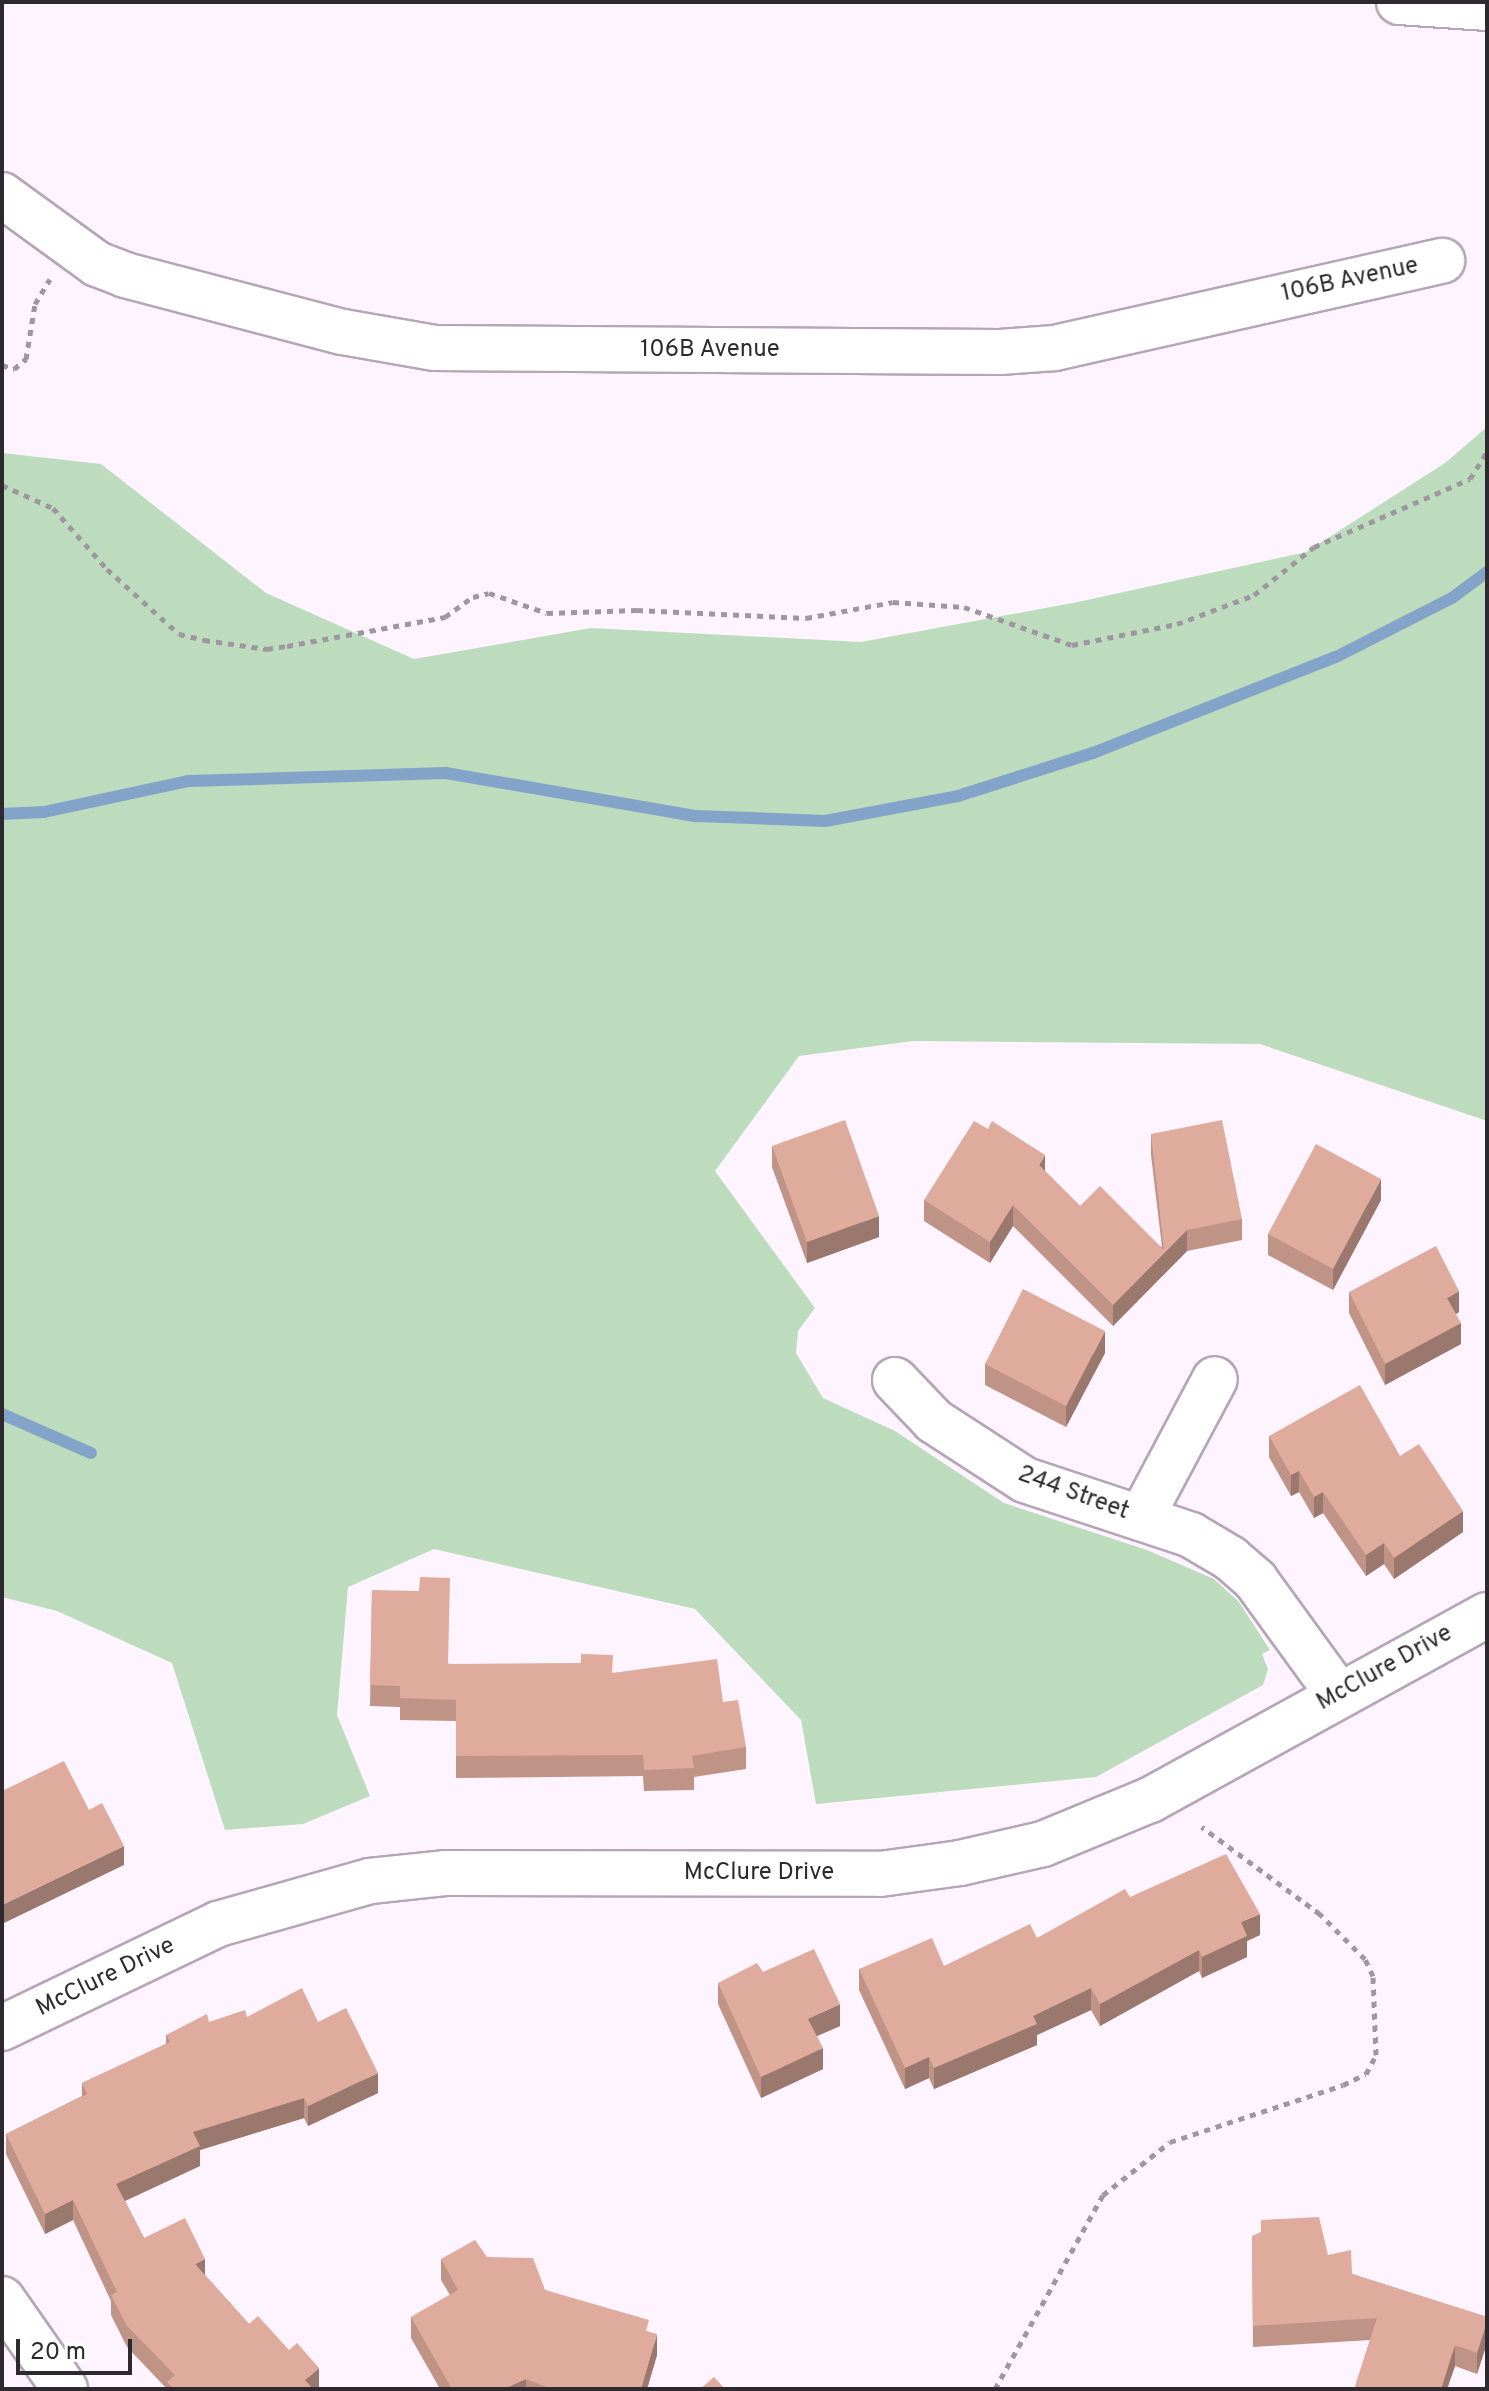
<!DOCTYPE html>
<html>
<head>
<meta charset="utf-8">
<style>
	body { margin:0 }
	#map { position:relative; width:1489px; height:2391px; overflow:hidden; background:#fef4ff; font-family:Overpass,sans-serif }
	div>[style] { position:absolute }
	.green>* { inset:0; background:#bddcbd }
	.stream>* { height:12px; margin:-6px; padding:0 6px; transform-origin:6px; border-radius:6px; background:#83a3c8 }
	.path>* { height:5px; margin-top:-2.5px; transform-origin:0; background:repeating-linear-gradient(90deg,#9f97a0 0 6px,transparent 0 12px) }
	.roads { filter:drop-shadow(2px 0 #b5a5b7) drop-shadow(-2px 0 #b5a5b7) drop-shadow(0 2px #b5a5b7) drop-shadow(0 -2px #b5a5b7) }
	.minor>* { height:44px; margin:-22px; padding:0 22px; transform-origin:22px; border-radius:22px; background:#fff }
	.wall>* { inset:0; background:#bf9386 }
	.shaded-wall>* { inset:0; background:#9b786d }
	.building>* { inset:0; background:#deab9c }
	span { translate:-50% -50%; white-space:nowrap; text-align:center; line-height:1.15; -webkit-text-stroke:8px #fff; paint-order:stroke }
	.street-label { font-size:24px; color:#2e282f }
	.frame { position:absolute; inset:0; border:4px solid #2e282f; pointer-events:none }
	.scale { position:absolute; left:16px; top:2339px; width:116px; height:36px; box-sizing:border-box; border:4px solid #2e282f; border-top:0; padding-left:10px; font-size:24px; line-height:28px; white-space:nowrap; color:#2e282f; -webkit-text-stroke:6px #fff; paint-order:stroke }
</style>
</head>
<body>
<div id="map">
	<div class="green">
		<i style="clip-path:polygon(1487px 427px,1487px 1121px,1260px 1044px,913px 1041px,799px 1056px,715px 1171px,815px 1308px,798px 1331px,796px 1353px,823px 1398px,895px 1431px,1004px 1503px,1147px 1550px,1214px 1579px,1239px 1602px,1270px 1650px,1262px 1654px,1268px 1669px,1263px 1685px,1096px 1777px,816px 1804px,801px 1720px,695px 1609px,434px 1549px,348px 1587px,337px 1715px,370px 1796px,303px 1824px,225px 1830px,172px 1663px,57px 1611px,2px 1597px,2px 453px,101px 464px,266px 593px,414px 659px,591px 628px,861px 642px,1078px 602px,1306px 552px,1445px 463px)"></i>
	</div>
	<div class="stream">
		<i style="left:2px;top:814px;width:42px;rotate:-2.7deg"></i>
		<i style="left:44px;top:812px;width:148px;rotate:-12.1deg"></i>
		<i style="left:189px;top:781px;width:257px;rotate:-1.8deg"></i>
		<i style="left:446px;top:773px;width:254px;rotate:9.8deg"></i>
		<i style="left:696px;top:816px;width:129px;rotate:2.2deg"></i>
		<i style="left:825px;top:821px;width:135px;rotate:-10.6deg"></i>
		<i style="left:958px;top:796px;width:142px;rotate:-17.7deg"></i>
		<i style="left:1093px;top:753px;width:261px;rotate:-21.6deg"></i>
		<i style="left:1336px;top:657px;width:130px;rotate:-27deg"></i>
		<i style="left:1452px;top:598px;width:44px;rotate:-36.6deg"></i>
		<i style="left:2px;top:1414px;width:97px;rotate:23.7deg"></i>
	</div>
	<div class="path">
		<i style="left:2px;top:365px;width:13px;rotate:18deg"></i>
		<i style="left:14px;top:369px;width:16px;rotate:-40deg"></i>
		<i style="left:26px;top:359px;width:56px;rotate:-80.7deg"></i>
		<i style="left:35px;top:304px;width:29px;rotate:-59deg"></i>
		<i style="left:2px;top:485px;width:56px;rotate:24.3deg"></i>
		<i style="left:53px;top:508px;width:81px;rotate:48.5deg"></i>
		<i style="left:107px;top:569px;width:97px;rotate:42.1deg"></i>
		<i style="left:179px;top:634px;width:26px;rotate:13deg"></i>
		<i style="left:204px;top:640px;width:64px;rotate:8.1deg"></i>
		<i style="left:267px;top:649px;width:20px;rotate:-9deg"></i>
		<i style="left:287px;top:646px;width:161px;rotate:-10.4deg"></i>
		<i style="left:445px;top:617px;width:34px;rotate:-36deg"></i>
		<i style="left:473px;top:597px;width:16px;rotate:-14deg"></i>
		<i style="left:489px;top:593px;width:61px;rotate:19deg"></i>
		<i style="left:547px;top:613px;width:90px;rotate:-1.9deg"></i>
		<i style="left:637px;top:610px;width:169px;rotate:2.7deg"></i>
		<i style="left:806px;top:618px;width:88px;rotate:-10.4deg"></i>
		<i style="left:893px;top:602px;width:71px;rotate:4deg"></i>
		<i style="left:964px;top:607px;width:114px;rotate:19.4deg"></i>
		<i style="left:1072px;top:645px;width:107px;rotate:-11.3deg"></i>
		<i style="left:1177px;top:624px;width:82px;rotate:-20.6deg"></i>
		<i style="left:1254px;top:595px;width:77px;rotate:-38.7deg"></i>
		<i style="left:1314px;top:547px;width:170px;rotate:-23.6deg"></i>
		<i style="left:1470px;top:479px;width:32px;rotate:-58deg"></i>
		<i style="left:995px;top:2389px;width:222px;rotate:-60.9deg"></i>
		<i style="left:1103px;top:2195px;width:85px;rotate:-38.3deg"></i>
		<i style="left:1170px;top:2142px;width:182px;rotate:-18.2deg"></i>
		<i style="left:1343px;top:2085px;width:25px;rotate:-26deg"></i>
		<i style="left:1366px;top:2074px;width:21px;rotate:-62deg"></i>
		<i style="left:1376px;top:2055px;width:79px;rotate:-92.2deg"></i>
		<i style="left:1373px;top:1976px;width:19px;rotate:-115deg"></i>
		<i style="left:1365px;top:1959px;width:64px;rotate:-135deg"></i>
		<i style="left:1320px;top:1914px;width:147px;rotate:-143.6deg"></i>
	</div>
	<div class="roads">
		<div class="minor">
			<i style="left:1399px;top:2px;width:88px;rotate:3.9deg"></i>
			<i style="left:2px;top:195px;width:117px;rotate:36deg"></i>
			<i style="left:97px;top:264px;width:30px;rotate:21deg"></i>
			<i style="left:125px;top:275px;width:225px;rotate:14.7deg"></i>
			<i style="left:343px;top:332px;width:93px;rotate:9.9deg"></i>
			<i style="left:435px;top:348px;width:565px;rotate:0.41deg"></i>
			<i style="left:1000px;top:352px;width:55px;rotate:-4.2deg"></i>
			<i style="left:1055px;top:348px;width:397px;rotate:-12.7deg"></i>
			<i style="left:895px;top:1380px;width:57px;rotate:46.4deg"></i>
			<i style="left:934px;top:1421px;width:108px;rotate:33deg"></i>
			<i style="left:1025px;top:1480px;width:175px;rotate:18.3deg"></i>
			<i style="left:1191px;top:1535px;width:45px;rotate:30.5deg"></i>
			<i style="left:1230px;top:1558px;width:35px;rotate:41deg"></i>
			<i style="left:1256px;top:1581px;width:140px;rotate:54deg"></i>
			<i style="left:1141px;top:1518px;width:157px;rotate:-62deg"></i>
			<i style="left:2px;top:2028px;width:240px;rotate:-25.7deg"></i>
			<i style="left:218px;top:1924px;width:158px;rotate:-15.8deg"></i>
			<i style="left:370px;top:1881px;width:75px;rotate:-6.1deg"></i>
			<i style="left:445px;top:1873px;width:435px;rotate:0.1deg"></i>
			<i style="left:880px;top:1874px;width:81px;rotate:-7.8deg"></i>
			<i style="left:960px;top:1863px;width:85px;rotate:-12.9deg"></i>
			<i style="left:1043px;top:1844px;width:116px;rotate:-22.4deg"></i>
			<i style="left:1150px;top:1800px;width:384px;rotate:-28.8deg"></i>
			<i style="left:2px;top:2299px;width:110px;rotate:55deg"></i>
		</div>
	</div>
	<div class="wall">
		<i style="clip-path:polygon(1151px 1134px,1242px 1219px,1242px 1240px,1187px 1251px,1113px 1326px,1013px 1226px,990px 1263px,924px 1221px,924px 1200px,1045px 1171px,1080px 1206px,1162px 1247px,1151px 1155px)"></i>
		<i style="clip-path:polygon(772px 1146px,879px 1237px,807px 1263px,772px 1167px)"></i>
		<i style="clip-path:polygon(1381px 1200px,1333px 1290px,1268px 1255px,1268px 1234px)"></i>
		<i style="clip-path:polygon(1349px 1292px,1459px 1312px,1456px 1314px,1461px 1344px,1385px 1385px,1349px 1313px)"></i>
		<i style="clip-path:polygon(1105px 1353px,1066px 1427px,985px 1385px,985px 1364px)"></i>
		<i style="clip-path:polygon(1269px 1436px,1400px 1456px,1463px 1532px,1394px 1579px,1384px 1564px,1366px 1576px,1323px 1513px,1314px 1518px,1299px 1492px,1291px 1496px,1269px 1457px)"></i>
		<i style="clip-path:polygon(372px 1590px,449px 1664px,613px 1673px,723px 1702px,746px 1747px,746px 1769px,694px 1777px,694px 1790px,644px 1791px,643px 1776px,456px 1778px,456px 1721px,400px 1720px,400px 1707px,370px 1706px)"></i>
		<i style="clip-path:polygon(1130px 1897px,1260px 1935px,1247px 1941px,1247px 1957px,1202px 1978px,1199px 1971px,1100px 2026px,1091px 2010px,1037px 2035px,1037px 2045px,934px 2089px,929px 2078px,905px 2089px,859px 1990px,859px 1969px,944px 1966px,1037px 1938px)"></i>
		<i style="clip-path:polygon(763px 1972px,840px 2026px,817px 2036px,823px 2069px,761px 2098px,718px 2004px,718px 1983px)"></i>
		<i style="clip-path:polygon(247px 2017px,318px 2022px,378px 2093px,308px 2126px,304px 2118px,200px 2150px,200px 2166px,125px 2201px,144px 2238px,205px 2275px,249px 2324px,319px 2388px,167px 2389px,127px 2347px,111px 2315px,111px 2301px,73px 2220px,45px 2234px,6px 2154px,6px 2134px,82px 2096px,82px 2083px,166px 2044px,166px 2035px,209px 2022px)"></i>
		<i style="clip-path:polygon(1252px 2236px,1328px 2255px,1352px 2274px,1487px 2317px,1487px 2343px,1477px 2374px,1455px 2366px,1447px 2389px,1355px 2389px,1370px 2340px,1253px 2347px)"></i>
		<i style="clip-path:polygon(487px 2257px,545px 2290px,649px 2332px,657px 2355px,647px 2389px,440px 2389px,411px 2338px,411px 2317px,450px 2295px,441px 2280px,441px 2259px)"></i>
	</div>
	<div class="shaded-wall">
		<i style="clip-path:polygon(1045px 1155px,1045px 1176px,1039px 1165px)"></i>
		<i style="clip-path:polygon(1381px 1179px,1381px 1200px,1333px 1290px,1333px 1269px)"></i>
		<i style="clip-path:polygon(1013px 1205px,1013px 1226px,990px 1263px,990px 1242px)"></i>
		<i style="clip-path:polygon(879px 1216px,879px 1237px,807px 1263px,807px 1242px)"></i>
		<i style="clip-path:polygon(1187px 1230px,1187px 1251px,1113px 1326px,1113px 1305px)"></i>
		<i style="clip-path:polygon(1459px 1291px,1459px 1312px,1447px 1319px,1447px 1298px)"></i>
		<i style="clip-path:polygon(1461px 1323px,1461px 1344px,1385px 1385px,1385px 1364px)"></i>
		<i style="clip-path:polygon(1105px 1331px,1105px 1353px,1066px 1427px,1066px 1406px)"></i>
		<i style="clip-path:polygon(1299px 1471px,1299px 1492px,1291px 1496px,1291px 1475px)"></i>
		<i style="clip-path:polygon(1323px 1492px,1323px 1513px,1314px 1518px,1314px 1497px)"></i>
		<i style="clip-path:polygon(1463px 1511px,1463px 1532px,1394px 1579px,1394px 1558px)"></i>
		<i style="clip-path:polygon(1384px 1543px,1384px 1564px,1366px 1576px,1366px 1555px)"></i>
		<i style="clip-path:polygon(124px 1846px,124px 1865px,2px 1924px,2px 1905px)"></i>
		<i style="clip-path:polygon(1260px 1914px,1260px 1935px,1247px 1941px,1247px 1957px,1202px 1978px,1202px 1957px,1241px 1922px)"></i>
		<i style="clip-path:polygon(1199px 1950px,1199px 1971px,1100px 2026px,1100px 2004px)"></i>
		<i style="clip-path:polygon(1091px 1988px,1091px 2010px,1037px 2035px,1037px 2045px,934px 2089px,934px 2068px,1033px 2016px)"></i>
		<i style="clip-path:polygon(840px 2004px,840px 2026px,808px 2040px,808px 2019px)"></i>
		<i style="clip-path:polygon(823px 2048px,823px 2069px,761px 2098px,761px 2077px)"></i>
		<i style="clip-path:polygon(929px 2057px,929px 2078px,905px 2089px,905px 2068px)"></i>
		<i style="clip-path:polygon(378px 2073px,378px 2093px,308px 2126px,308px 2106px)"></i>
		<i style="clip-path:polygon(304px 2098px,304px 2118px,200px 2150px,200px 2166px,116px 2205px,116px 2184px,193px 2132px)"></i>
		<i style="clip-path:polygon(73px 2200px,73px 2220px,45px 2234px,45px 2214px)"></i>
		<i style="clip-path:polygon(205px 2259px,205px 2279px,195px 2264px)"></i>
		<i style="clip-path:polygon(1487px 2322px,1487px 2343px,1477px 2374px,1477px 2353px)"></i>
		<i style="clip-path:polygon(657px 2334px,657px 2355px,647px 2389px,641px 2389px)"></i>
		<i style="clip-path:polygon(1455px 2345px,1455px 2366px,1447px 2389px,1441px 2389px)"></i>
		<i style="clip-path:polygon(319px 2368px,319px 2388px,305px 2389px,305px 2380px)"></i>
		<i style="clip-path:polygon(526px 2379px,526px 2389px,504px 2389px)"></i>
	</div>
	<div class="building">
		<i style="clip-path:polygon(845px 1120px,879px 1216px,807px 1242px,772px 1146px)"></i>
		<i style="clip-path:polygon(1222px 1120px,1242px 1219px,1187px 1230px,1113px 1305px,1013px 1205px,990px 1242px,924px 1200px,974px 1121px,988px 1129px,992px 1121px,1045px 1155px,1039px 1165px,1080px 1206px,1100px 1186px,1164px 1250px,1151px 1134px)"></i>
		<i style="clip-path:polygon(1316px 1144px,1381px 1179px,1333px 1269px,1268px 1234px)"></i>
		<i style="clip-path:polygon(1436px 1246px,1459px 1291px,1447px 1298px,1461px 1323px,1385px 1364px,1349px 1292px)"></i>
		<i style="clip-path:polygon(1023px 1289px,1105px 1331px,1066px 1406px,985px 1364px)"></i>
		<i style="clip-path:polygon(1360px 1385px,1400px 1456px,1419px 1444px,1463px 1511px,1394px 1558px,1384px 1543px,1366px 1555px,1323px 1492px,1314px 1497px,1299px 1471px,1291px 1475px,1269px 1436px)"></i>
		<i style="clip-path:polygon(420px 1577px,450px 1578px,448px 1664px,581px 1663px,581px 1654px,613px 1655px,612px 1673px,717px 1659px,723px 1702px,738px 1700px,746px 1747px,692px 1756px,694px 1768px,644px 1770px,643px 1755px,456px 1756px,456px 1700px,400px 1698px,400px 1686px,370px 1685px,372px 1590px,419px 1591px)"></i>
		<i style="clip-path:polygon(64px 1761px,89px 1810px,102px 1803px,124px 1846px,2px 1905px,2px 1791px)"></i>
		<i style="clip-path:polygon(1226px 1854px,1260px 1914px,1241px 1922px,1247px 1936px,1202px 1957px,1199px 1950px,1100px 2004px,1091px 1988px,1033px 2016px,1037px 2024px,934px 2068px,929px 2057px,905px 2068px,859px 1969px,932px 1938px,944px 1966px,1030px 1924px,1037px 1938px,1125px 1889px,1130px 1897px)"></i>
		<i style="clip-path:polygon(814px 1949px,840px 2004px,808px 2019px,823px 2048px,761px 2077px,718px 1983px,757px 1963px,763px 1972px)"></i>
		<i style="clip-path:polygon(302px 1988px,318px 2022px,346px 2008px,378px 2073px,308px 2106px,304px 2098px,193px 2132px,200px 2146px,116px 2184px,144px 2238px,185px 2218px,205px 2259px,195px 2264px,249px 2324px,258px 2316px,289px 2350px,297px 2343px,319px 2368px,305px 2380px,313px 2389px,174px 2389px,167px 2382px,175px 2375px,127px 2326px,111px 2295px,117px 2292px,73px 2200px,45px 2214px,6px 2134px,87px 2094px,82px 2083px,170px 2042px,166px 2035px,207px 2014px,209px 2022px,245px 2010px,247px 2017px)"></i>
		<i style="clip-path:polygon(1319px 2217px,1328px 2255px,1351px 2250px,1352px 2274px,1487px 2317px,1487px 2322px,1477px 2353px,1455px 2345px,1441px 2389px,1363px 2389px,1355px 2386px,1377px 2318px,1253px 2326px,1252px 2236px,1261px 2232px,1261px 2220px)"></i>
		<i style="clip-path:polygon(475px 2240px,487px 2257px,533px 2258px,545px 2290px,649px 2320px,646px 2331px,657px 2334px,641px 2389px,551px 2389px,526px 2379px,504px 2389px,452px 2389px,411px 2317px,458px 2290px,441px 2259px)"></i>
		<i style="clip-path:polygon(714px 2377px,725px 2389px,700px 2389px)"></i>
	</div>
	<div class="street-label">
		<span style="left:1350px;top:281px;rotate:-12deg">106B Avenue</span>
		<span style="left:710px;top:351px">106B Avenue</span>
		<span style="left:1073px;top:1494px;rotate:20deg">244 Street</span>
		<span style="left:1385px;top:1669px;rotate:-29deg">McClure Drive</span>
		<span style="left:759px;top:1874px">McClure Drive</span>
		<span style="left:106px;top:1978px;rotate:-26deg">McClure Drive</span>
	</div>
	<div class="frame"></div>
	<div class="scale">20 m</div>
</div>
</body>
</html>
